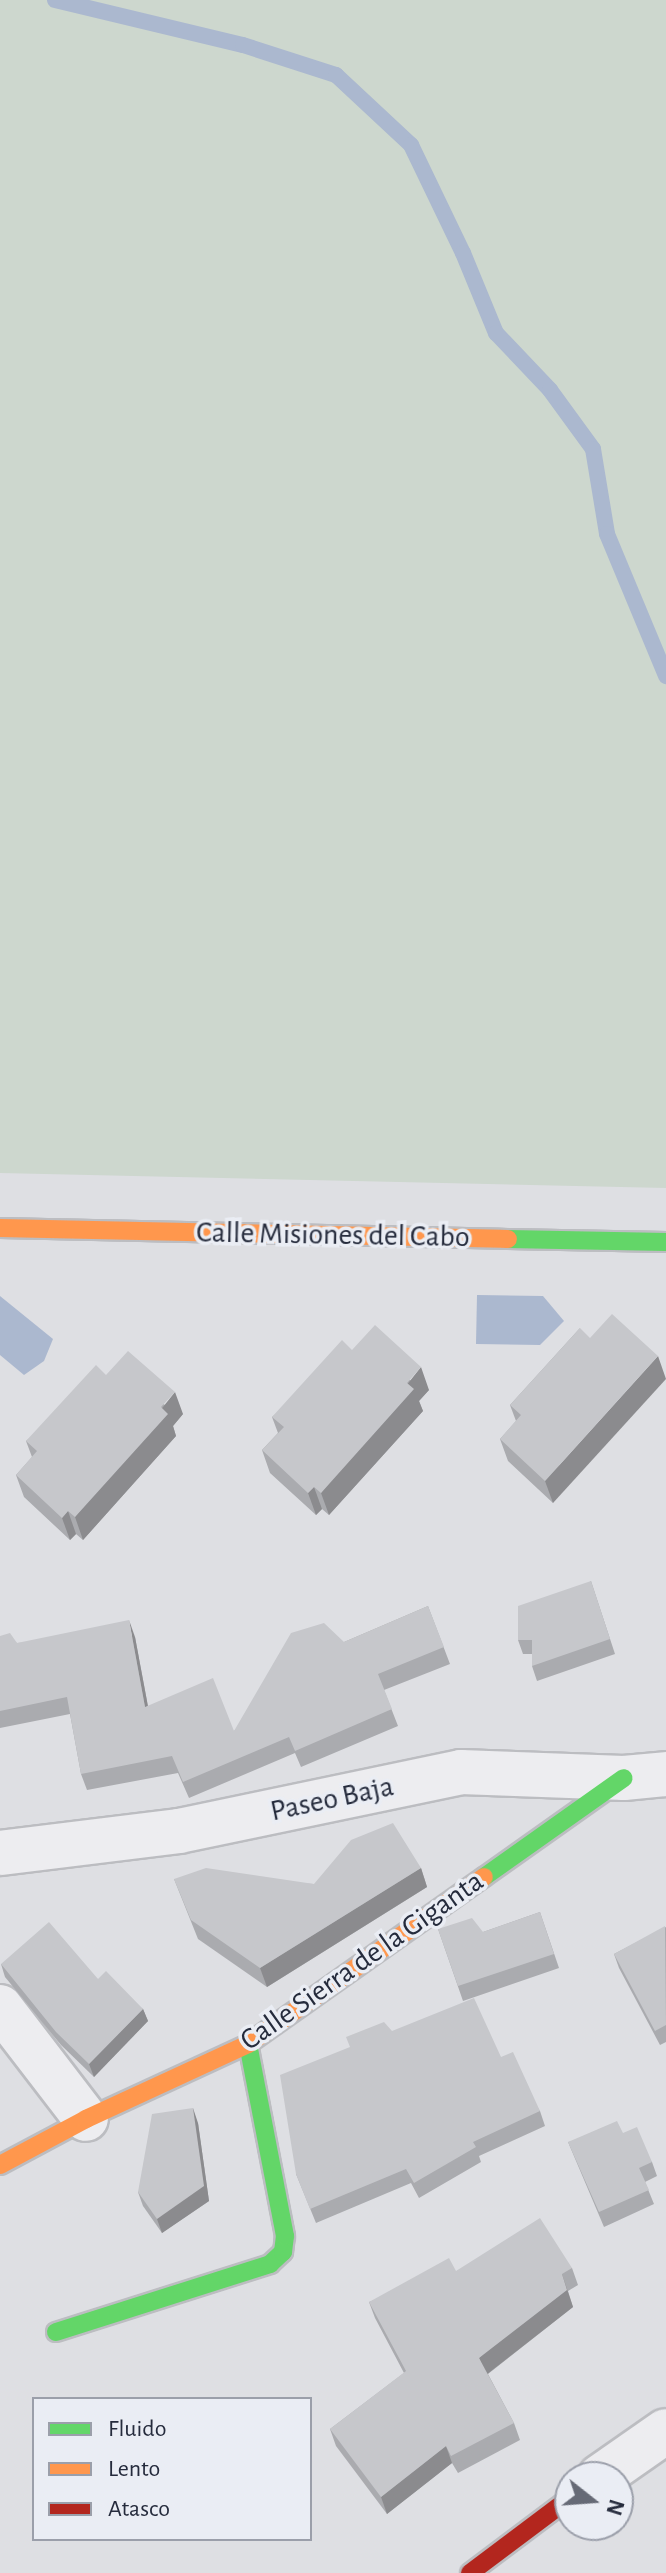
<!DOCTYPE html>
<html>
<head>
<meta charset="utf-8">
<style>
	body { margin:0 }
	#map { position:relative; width:666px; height:2573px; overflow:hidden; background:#dedfe3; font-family:"Alegreya Sans",sans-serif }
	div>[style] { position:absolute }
	.green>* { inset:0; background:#cdd7ce }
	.water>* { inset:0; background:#abb8cf }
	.stream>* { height:16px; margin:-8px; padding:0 8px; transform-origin:8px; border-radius:8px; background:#abb8cf }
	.roads { filter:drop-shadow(2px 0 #bcbdc1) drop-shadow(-2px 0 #bcbdc1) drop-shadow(0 2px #bcbdc1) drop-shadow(0 -2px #bcbdc1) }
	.street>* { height:44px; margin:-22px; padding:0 22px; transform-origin:22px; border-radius:22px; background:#ededf0 }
	.fast>* { height:18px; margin:-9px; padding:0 9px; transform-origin:9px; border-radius:9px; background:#63d668 }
	.slow>* { height:18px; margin:-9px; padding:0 9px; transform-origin:9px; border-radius:9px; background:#ff974d }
	.jam>* { height:18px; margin:-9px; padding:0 9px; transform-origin:9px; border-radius:9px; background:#b3261e }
	.wall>* { inset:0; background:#aaabaf }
	.shaded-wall>* { inset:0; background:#8b8b8e }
	.building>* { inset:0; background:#c6c7cb }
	span { translate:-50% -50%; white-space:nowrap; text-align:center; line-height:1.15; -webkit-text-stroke:7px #eaedf4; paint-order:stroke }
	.street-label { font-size:30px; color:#252b3c }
	.legend { position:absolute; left:32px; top:2397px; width:280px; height:144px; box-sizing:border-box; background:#eaedf4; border:2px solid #9b9faa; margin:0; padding:10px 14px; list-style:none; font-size:24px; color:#252b3c }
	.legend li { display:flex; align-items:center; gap:16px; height:40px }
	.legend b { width:40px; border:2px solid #9b9faa }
	.north { position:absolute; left:554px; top:2461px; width:80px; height:80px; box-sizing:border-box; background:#eaedf4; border:2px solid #9b9faa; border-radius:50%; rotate:107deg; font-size:22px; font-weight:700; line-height:32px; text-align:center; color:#252b3c }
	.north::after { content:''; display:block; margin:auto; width:28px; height:36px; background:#666a76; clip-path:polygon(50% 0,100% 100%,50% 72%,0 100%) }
</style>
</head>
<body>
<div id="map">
	<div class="green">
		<i style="clip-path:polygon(0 0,666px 0,666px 1188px,0 1173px)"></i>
	</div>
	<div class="water">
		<i style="clip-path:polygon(477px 1295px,543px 1296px,564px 1321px,540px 1345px,476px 1344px)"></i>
		<i style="clip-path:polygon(0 1296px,53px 1339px,44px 1361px,24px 1375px,0 1355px)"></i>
	</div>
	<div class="stream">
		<i style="left:55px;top:0;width:193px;rotate:13.5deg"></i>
		<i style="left:243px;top:45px;width:98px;rotate:17.9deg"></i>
		<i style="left:336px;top:75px;width:103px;rotate:43deg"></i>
		<i style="left:411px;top:145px;width:120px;rotate:64.3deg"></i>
		<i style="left:463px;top:253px;width:87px;rotate:67.6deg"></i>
		<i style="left:496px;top:333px;width:79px;rotate:46.5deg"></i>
		<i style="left:550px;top:390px;width:73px;rotate:53.9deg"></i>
		<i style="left:593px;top:449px;width:86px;rotate:80.6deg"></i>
		<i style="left:607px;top:534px;width:154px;rotate:67.4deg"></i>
	</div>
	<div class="roads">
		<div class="street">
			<i style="left:0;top:1853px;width:180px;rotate:-7deg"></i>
			<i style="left:179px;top:1831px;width:288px;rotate:-11.8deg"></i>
			<i style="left:461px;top:1772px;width:163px;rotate:2.1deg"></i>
			<i style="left:624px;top:1778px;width:42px;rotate:-5.4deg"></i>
			<i style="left:0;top:2007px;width:141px;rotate:52.5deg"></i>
			<i style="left:600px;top:2477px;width:80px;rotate:-34.9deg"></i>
		</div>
		<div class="fast">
			<i style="left:508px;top:1239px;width:158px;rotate:1.1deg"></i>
			<i style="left:484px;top:1877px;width:171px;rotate:-35.3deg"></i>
			<i style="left:56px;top:2332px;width:225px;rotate:-17.6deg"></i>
			<i style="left:270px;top:2264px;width:18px;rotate:-43deg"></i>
			<i style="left:283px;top:2252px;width:16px;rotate:-83deg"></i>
			<i style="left:285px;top:2236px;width:196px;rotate:-100.9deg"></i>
		</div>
		<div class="slow">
			<i style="left:0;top:1228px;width:508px;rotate:1.24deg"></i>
			<i style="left:0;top:2165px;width:98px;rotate:-28.1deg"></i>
			<i style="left:86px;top:2119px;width:179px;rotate:-24.8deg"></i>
			<i style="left:248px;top:2044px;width:289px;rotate:-35.3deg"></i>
		</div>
		<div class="jam">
			<i style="left:470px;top:2573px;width:125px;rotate:-36.9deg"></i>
		</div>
	</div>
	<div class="wall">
		<i style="clip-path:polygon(580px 1328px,553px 1503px,508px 1461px,500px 1439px,516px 1421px,510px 1405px)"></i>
		<i style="clip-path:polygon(352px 1350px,429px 1390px,419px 1401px,423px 1411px,329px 1515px,322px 1509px,316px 1515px,270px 1473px,262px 1450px,278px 1433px,272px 1417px)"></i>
		<i style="clip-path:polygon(106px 1375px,183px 1414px,173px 1426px,176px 1436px,83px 1540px,76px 1534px,70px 1540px,24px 1497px,16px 1475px,32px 1457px,26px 1441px)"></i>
		<i style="clip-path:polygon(591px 1581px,615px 1654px,537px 1681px,532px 1666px,532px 1654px,523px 1654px,518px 1640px)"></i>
		<i style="clip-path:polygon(428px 1606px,450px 1664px,384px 1690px,398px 1726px,301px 1767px,295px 1753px,189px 1798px,178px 1773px,87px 1790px,81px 1774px,70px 1714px,0 1728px,0 1636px,17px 1643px,135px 1637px,148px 1706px,234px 1731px,344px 1642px)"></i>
		<i style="clip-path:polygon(421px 1868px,427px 1887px,267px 1987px,198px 1939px,174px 1879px,314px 1884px)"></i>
		<i style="clip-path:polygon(540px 1912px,559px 1968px,463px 2001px,438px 1929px,483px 1932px)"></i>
		<i style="clip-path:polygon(666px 1927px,666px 2042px,660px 2045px,619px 1968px,614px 1954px)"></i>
		<i style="clip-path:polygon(1px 1964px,98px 1979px,143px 2009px,148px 2021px,94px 2077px,61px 2045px,5px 1977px)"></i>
		<i style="clip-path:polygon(392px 2031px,501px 2057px,540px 2111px,545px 2126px,479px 2156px,481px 2162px,419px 2198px,411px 2183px,316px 2223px,296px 2174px)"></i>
		<i style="clip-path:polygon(198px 2123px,209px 2201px,162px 2233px,143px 2206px,138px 2192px)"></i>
		<i style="clip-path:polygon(623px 2133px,652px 2162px,657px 2176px,645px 2182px,654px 2204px,604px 2227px,568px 2142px)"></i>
		<i style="clip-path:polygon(572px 2268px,578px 2285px,568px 2291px,573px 2307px,488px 2374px,514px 2423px,520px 2440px,458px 2473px,452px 2463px,387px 2514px,336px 2446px,330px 2429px,404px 2373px,375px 2318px,369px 2302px,456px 2271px)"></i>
	</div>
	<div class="shaded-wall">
		<i style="clip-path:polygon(658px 1356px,666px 1379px,553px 1503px,545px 1481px)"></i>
		<i style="clip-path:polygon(421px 1367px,429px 1390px,419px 1401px,423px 1411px,329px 1515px,321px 1493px)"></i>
		<i style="clip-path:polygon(175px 1392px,183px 1414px,173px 1426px,176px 1436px,83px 1540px,75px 1517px)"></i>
		<i style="clip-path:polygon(314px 1487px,322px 1509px,316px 1515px,308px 1493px)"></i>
		<i style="clip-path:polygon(68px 1511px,76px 1534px,70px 1540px,62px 1518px)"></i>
		<i style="clip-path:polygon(129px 1620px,135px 1637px,151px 1723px,145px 1707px)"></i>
		<i style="clip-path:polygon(421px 1868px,427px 1887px,267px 1987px,260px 1968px)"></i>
		<i style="clip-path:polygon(143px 2009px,148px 2021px,94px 2077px,89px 2064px)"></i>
		<i style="clip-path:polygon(193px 2108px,198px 2123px,209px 2201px,162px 2233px,157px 2219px)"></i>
		<i style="clip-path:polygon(562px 2274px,573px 2307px,486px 2375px,479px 2358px)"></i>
		<i style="clip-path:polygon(446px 2446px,452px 2463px,387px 2514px,381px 2497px)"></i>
	</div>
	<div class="building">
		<i style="clip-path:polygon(612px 1314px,658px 1356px,545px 1481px,500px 1439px,521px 1415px,510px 1405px,580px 1328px,590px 1338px)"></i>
		<i style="clip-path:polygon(375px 1325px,421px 1367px,407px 1383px,414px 1389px,321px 1493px,314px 1487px,308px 1493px,262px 1450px,284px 1427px,272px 1417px,342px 1340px,352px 1350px)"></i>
		<i style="clip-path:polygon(128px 1351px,175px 1392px,161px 1407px,168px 1414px,75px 1517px,68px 1511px,62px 1518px,16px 1475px,37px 1451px,26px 1441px,96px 1365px,106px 1375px)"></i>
		<i style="clip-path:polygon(591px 1581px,610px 1639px,532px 1666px,532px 1640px,518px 1640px,518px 1606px)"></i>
		<i style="clip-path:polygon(428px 1606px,444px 1647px,378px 1674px,392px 1709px,295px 1751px,289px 1737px,183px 1782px,172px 1756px,81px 1774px,67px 1697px,0 1711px,0 1636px,10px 1633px,17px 1643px,129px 1620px,145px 1707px,213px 1678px,234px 1731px,291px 1633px,324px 1623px,344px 1642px)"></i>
		<i style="clip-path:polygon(393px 1823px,421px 1868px,260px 1968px,191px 1920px,174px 1879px,206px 1868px,314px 1884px,351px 1840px)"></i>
		<i style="clip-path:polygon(540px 1912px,554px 1954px,458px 1986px,438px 1929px,472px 1918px,483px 1932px)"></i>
		<i style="clip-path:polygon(49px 1922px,98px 1979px,106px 1971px,143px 2009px,89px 2064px,56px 2032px,1px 1964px)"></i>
		<i style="clip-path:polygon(665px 1926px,666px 2025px,655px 2031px,614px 1954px)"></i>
		<i style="clip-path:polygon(474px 1998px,501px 2057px,513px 2052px,540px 2111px,473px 2142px,476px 2147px,414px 2183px,406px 2169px,310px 2209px,296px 2174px,280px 2075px,350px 2047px,346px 2037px,384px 2022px,392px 2031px)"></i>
		<i style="clip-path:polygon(193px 2108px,204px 2186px,157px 2219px,138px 2192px,152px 2114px)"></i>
		<i style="clip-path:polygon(617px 2121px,623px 2133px,637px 2127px,652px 2162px,639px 2168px,649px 2190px,599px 2212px,568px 2142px)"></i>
		<i style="clip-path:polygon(540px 2218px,572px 2268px,562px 2274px,567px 2290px,479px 2358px,514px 2423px,451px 2456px,446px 2446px,381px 2497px,330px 2429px,406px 2371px,369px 2302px,449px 2258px,456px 2271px)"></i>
	</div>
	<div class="street-label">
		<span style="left:333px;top:1235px;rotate:1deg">Calle Misiones del Cabo</span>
		<span style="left:332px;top:1799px;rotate:-12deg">Paseo Baja</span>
		<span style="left:362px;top:1961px;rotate:-35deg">Calle Sierra de la Giganta</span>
	</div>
	<ul class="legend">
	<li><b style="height:10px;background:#63d668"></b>Fluido</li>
	<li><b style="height:10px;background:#ff974d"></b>Lento</li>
	<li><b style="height:10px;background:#b3261e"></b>Atasco</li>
	</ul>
	<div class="north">N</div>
</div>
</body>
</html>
